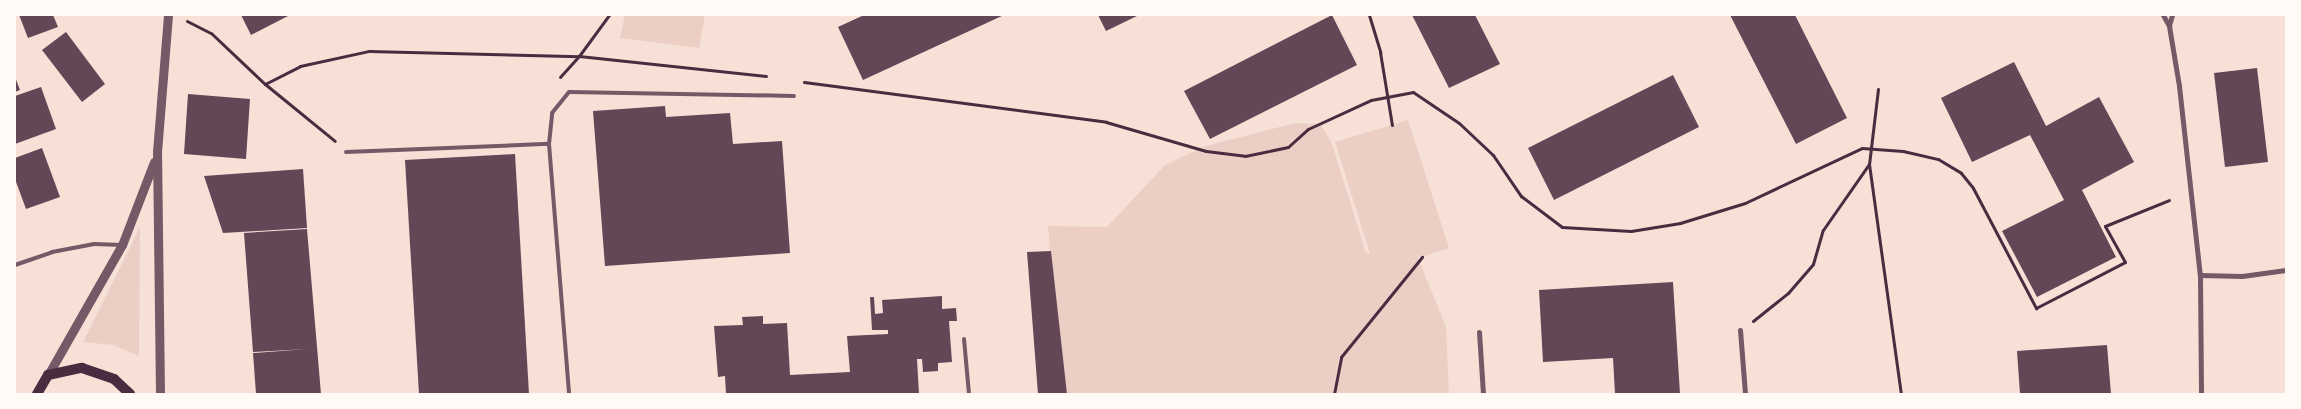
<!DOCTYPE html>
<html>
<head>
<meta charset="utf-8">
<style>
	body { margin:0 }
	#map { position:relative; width:2301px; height:409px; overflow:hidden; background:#f7e1d7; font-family:"Fira Sans",sans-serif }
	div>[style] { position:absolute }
	.green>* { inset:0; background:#ebcfc5 }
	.building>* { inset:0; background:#644757 }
	.path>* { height:3px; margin:-1.5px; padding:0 1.5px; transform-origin:1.5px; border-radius:1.5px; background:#4a2c40 }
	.service>* { height:4px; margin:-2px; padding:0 2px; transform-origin:2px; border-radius:2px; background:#755966 }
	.minor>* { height:5px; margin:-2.5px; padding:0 2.5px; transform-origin:2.5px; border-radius:2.5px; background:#755966 }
	.tertiary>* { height:9px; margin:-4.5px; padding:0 4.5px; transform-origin:4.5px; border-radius:4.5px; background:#755966 }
	.secondary>* { height:10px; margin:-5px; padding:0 5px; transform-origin:5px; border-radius:5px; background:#4a2c40 }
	span { translate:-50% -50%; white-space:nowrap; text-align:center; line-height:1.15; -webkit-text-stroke:5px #fffaf5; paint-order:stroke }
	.frame { position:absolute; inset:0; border:16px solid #fffaf5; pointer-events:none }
</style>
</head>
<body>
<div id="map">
	<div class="green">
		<i style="clip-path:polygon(625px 15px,705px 15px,699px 48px,620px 38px)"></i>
		<i style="clip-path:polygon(1408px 120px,1449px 248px,1418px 258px,1446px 327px,1449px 394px,1061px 394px,1048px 226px,1107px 227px,1165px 165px,1206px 146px,1295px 123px,1321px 124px,1332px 144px,1366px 253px,1370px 254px,1335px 142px)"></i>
		<i style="clip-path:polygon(140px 227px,139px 356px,113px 345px,83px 342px)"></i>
	</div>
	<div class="building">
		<i style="clip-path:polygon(19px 15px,53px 15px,58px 27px,28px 38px)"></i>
		<i style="clip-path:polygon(241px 15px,290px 15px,251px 35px)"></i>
		<i style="clip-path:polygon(864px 15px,1004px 15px,863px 80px,838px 27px)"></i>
		<i style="clip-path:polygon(1098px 15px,1139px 15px,1106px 31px)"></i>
		<i style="clip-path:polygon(1332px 15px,1357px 65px,1210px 139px,1184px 91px)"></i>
		<i style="clip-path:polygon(1412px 15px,1475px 15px,1500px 64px,1449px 88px)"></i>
		<i style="clip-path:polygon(1730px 15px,1795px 15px,1847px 118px,1796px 144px)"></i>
		<i style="clip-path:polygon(66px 32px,105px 84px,82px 102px,42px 50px)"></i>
		<i style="clip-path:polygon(2014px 62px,2046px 126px,2099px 97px,2134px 162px,2082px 190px,2116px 257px,2037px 297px,2002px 231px,2064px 200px,2030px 135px,1972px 162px,1941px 98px)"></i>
		<i style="clip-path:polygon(2257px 68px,2268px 162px,2225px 167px,2214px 73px)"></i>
		<i style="clip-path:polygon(1673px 75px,1699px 127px,1554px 200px,1528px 148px)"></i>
		<i style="clip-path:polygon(15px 77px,20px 90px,15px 92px)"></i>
		<i style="clip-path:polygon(41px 87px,56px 129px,15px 144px,15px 96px)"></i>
		<i style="clip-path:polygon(188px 94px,250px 99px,246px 159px,184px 154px)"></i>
		<i style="clip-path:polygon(665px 106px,666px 117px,730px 113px,733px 144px,782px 141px,790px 253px,605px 266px,593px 111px)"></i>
		<i style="clip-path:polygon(42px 148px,60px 197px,26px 209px,15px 179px,15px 158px)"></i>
		<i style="clip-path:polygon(515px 154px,529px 394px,419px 394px,405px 160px)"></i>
		<i style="clip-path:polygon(303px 169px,307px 228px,223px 233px,204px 176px)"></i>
		<i style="clip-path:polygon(307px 229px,321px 394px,256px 394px,253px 353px,308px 349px,253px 352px,244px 233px)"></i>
		<i style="clip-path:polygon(1051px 251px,1067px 394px,1038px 394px,1027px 252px)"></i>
		<i style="clip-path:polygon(1673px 282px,1680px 394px,1615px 394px,1613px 358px,1543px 362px,1539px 290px)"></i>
		<i style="clip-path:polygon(942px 296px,942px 309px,956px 308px,957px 321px,949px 321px,952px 362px,938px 363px,938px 371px,923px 372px,922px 359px,917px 359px,919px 394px,726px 394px,725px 376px,718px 377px,714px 326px,743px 325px,742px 317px,763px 316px,763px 324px,787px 323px,790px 375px,850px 372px,847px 336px,888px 334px,888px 330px,872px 330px,870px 297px,874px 297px,875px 314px,883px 313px,882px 300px)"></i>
		<i style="clip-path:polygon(2107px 345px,2111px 394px,2020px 394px,2017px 351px)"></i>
	</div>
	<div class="path">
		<i style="left:1369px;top:15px;width:39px;rotate:73deg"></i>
		<i style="left:1380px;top:52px;width:74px;rotate:80.7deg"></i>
		<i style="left:187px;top:21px;width:27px;rotate:27deg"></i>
		<i style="left:211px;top:33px;width:74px;rotate:43.4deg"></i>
		<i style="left:265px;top:84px;width:39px;rotate:-27deg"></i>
		<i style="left:300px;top:66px;width:71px;rotate:-12.3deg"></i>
		<i style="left:369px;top:51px;width:210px;rotate:1.4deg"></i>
		<i style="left:579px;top:56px;width:51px;rotate:-53.8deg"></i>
		<i style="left:560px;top:77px;width:28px;rotate:-48deg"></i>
		<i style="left:579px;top:56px;width:188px;rotate:6.1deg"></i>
		<i style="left:804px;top:82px;width:305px;rotate:7.5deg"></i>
		<i style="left:1106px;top:122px;width:104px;rotate:16.2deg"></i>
		<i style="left:1206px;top:151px;width:39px;rotate:7deg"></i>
		<i style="left:1245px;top:156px;width:44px;rotate:-11.8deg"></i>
		<i style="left:1288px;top:147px;width:27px;rotate:-42deg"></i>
		<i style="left:1308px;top:129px;width:69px;rotate:-24.7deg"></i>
		<i style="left:1371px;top:100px;width:43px;rotate:-10.8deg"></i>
		<i style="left:1413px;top:92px;width:55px;rotate:34deg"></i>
		<i style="left:1459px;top:123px;width:47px;rotate:43.3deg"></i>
		<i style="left:1493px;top:155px;width:50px;rotate:55.7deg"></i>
		<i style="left:1521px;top:196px;width:51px;rotate:37.1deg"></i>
		<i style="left:1562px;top:227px;width:69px;rotate:3.3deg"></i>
		<i style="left:1631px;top:231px;width:50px;rotate:-9.3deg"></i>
		<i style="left:1680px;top:223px;width:68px;rotate:-17.1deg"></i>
		<i style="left:1745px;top:203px;width:129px;rotate:-25.2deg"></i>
		<i style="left:1862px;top:148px;width:41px;rotate:4.2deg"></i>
		<i style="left:1903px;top:151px;width:36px;rotate:13deg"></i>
		<i style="left:1938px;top:159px;width:27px;rotate:31deg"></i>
		<i style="left:1961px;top:173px;width:19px;rotate:51deg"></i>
		<i style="left:1973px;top:188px;width:136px;rotate:62.3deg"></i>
		<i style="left:2036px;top:308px;width:100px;rotate:-27.3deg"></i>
		<i style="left:2125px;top:262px;width:41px;rotate:-119.1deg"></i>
		<i style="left:2105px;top:226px;width:69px;rotate:-22.1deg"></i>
		<i style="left:265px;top:84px;width:90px;rotate:39.2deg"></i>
		<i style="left:1878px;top:89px;width:76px;rotate:96.8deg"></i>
		<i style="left:1869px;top:164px;width:232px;rotate:82.1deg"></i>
		<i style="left:1753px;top:321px;width:45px;rotate:-38.7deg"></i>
		<i style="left:1788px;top:293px;width:38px;rotate:-49deg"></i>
		<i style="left:1813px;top:264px;width:35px;rotate:-74deg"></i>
		<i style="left:1823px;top:230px;width:80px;rotate:-55.1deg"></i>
		<i style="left:1334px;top:394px;width:38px;rotate:-79deg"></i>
		<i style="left:1341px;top:357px;width:129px;rotate:-51deg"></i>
	</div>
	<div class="service">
		<i style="left:549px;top:144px;width:31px;rotate:-84deg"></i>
		<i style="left:552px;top:113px;width:27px;rotate:-51deg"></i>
		<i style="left:569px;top:92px;width:225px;rotate:1deg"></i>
		<i style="left:346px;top:152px;width:203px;rotate:-2.3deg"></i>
		<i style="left:549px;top:144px;width:251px;rotate:85.4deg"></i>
		<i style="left:15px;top:265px;width:39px;rotate:-19deg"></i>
		<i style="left:52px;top:252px;width:43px;rotate:-10.8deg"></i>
		<i style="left:94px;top:244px;width:28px;rotate:2deg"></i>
		<i style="left:964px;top:339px;width:55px;rotate:84.8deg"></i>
	</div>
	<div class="minor">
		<i style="left:2163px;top:15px;width:13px;rotate:61deg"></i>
		<i style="left:2169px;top:26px;width:61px;rotate:80.5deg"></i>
		<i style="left:2179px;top:86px;width:190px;rotate:83.7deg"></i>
		<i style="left:2200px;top:275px;width:119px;rotate:89.5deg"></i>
		<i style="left:2169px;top:25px;width:10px;rotate:-73deg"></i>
		<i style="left:2200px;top:275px;width:42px;rotate:1.4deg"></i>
		<i style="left:2242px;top:276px;width:44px;rotate:-7.8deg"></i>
		<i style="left:1740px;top:330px;width:64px;rotate:85.5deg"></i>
		<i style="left:1479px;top:332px;width:62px;rotate:86.3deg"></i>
	</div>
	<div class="tertiary">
		<i style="left:48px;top:375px;width:150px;rotate:-60.4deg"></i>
		<i style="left:122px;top:245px;width:89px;rotate:-68.9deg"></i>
		<i style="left:160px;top:394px;width:242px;rotate:-90.7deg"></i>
		<i style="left:157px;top:152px;width:137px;rotate:-85.4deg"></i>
	</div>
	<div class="secondary">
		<i style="left:37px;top:394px;width:22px;rotate:-60deg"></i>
		<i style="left:48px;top:375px;width:35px;rotate:-12deg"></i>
		<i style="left:82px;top:368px;width:34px;rotate:19deg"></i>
		<i style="left:114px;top:379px;width:22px;rotate:43deg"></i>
	</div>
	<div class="frame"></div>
</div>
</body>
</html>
